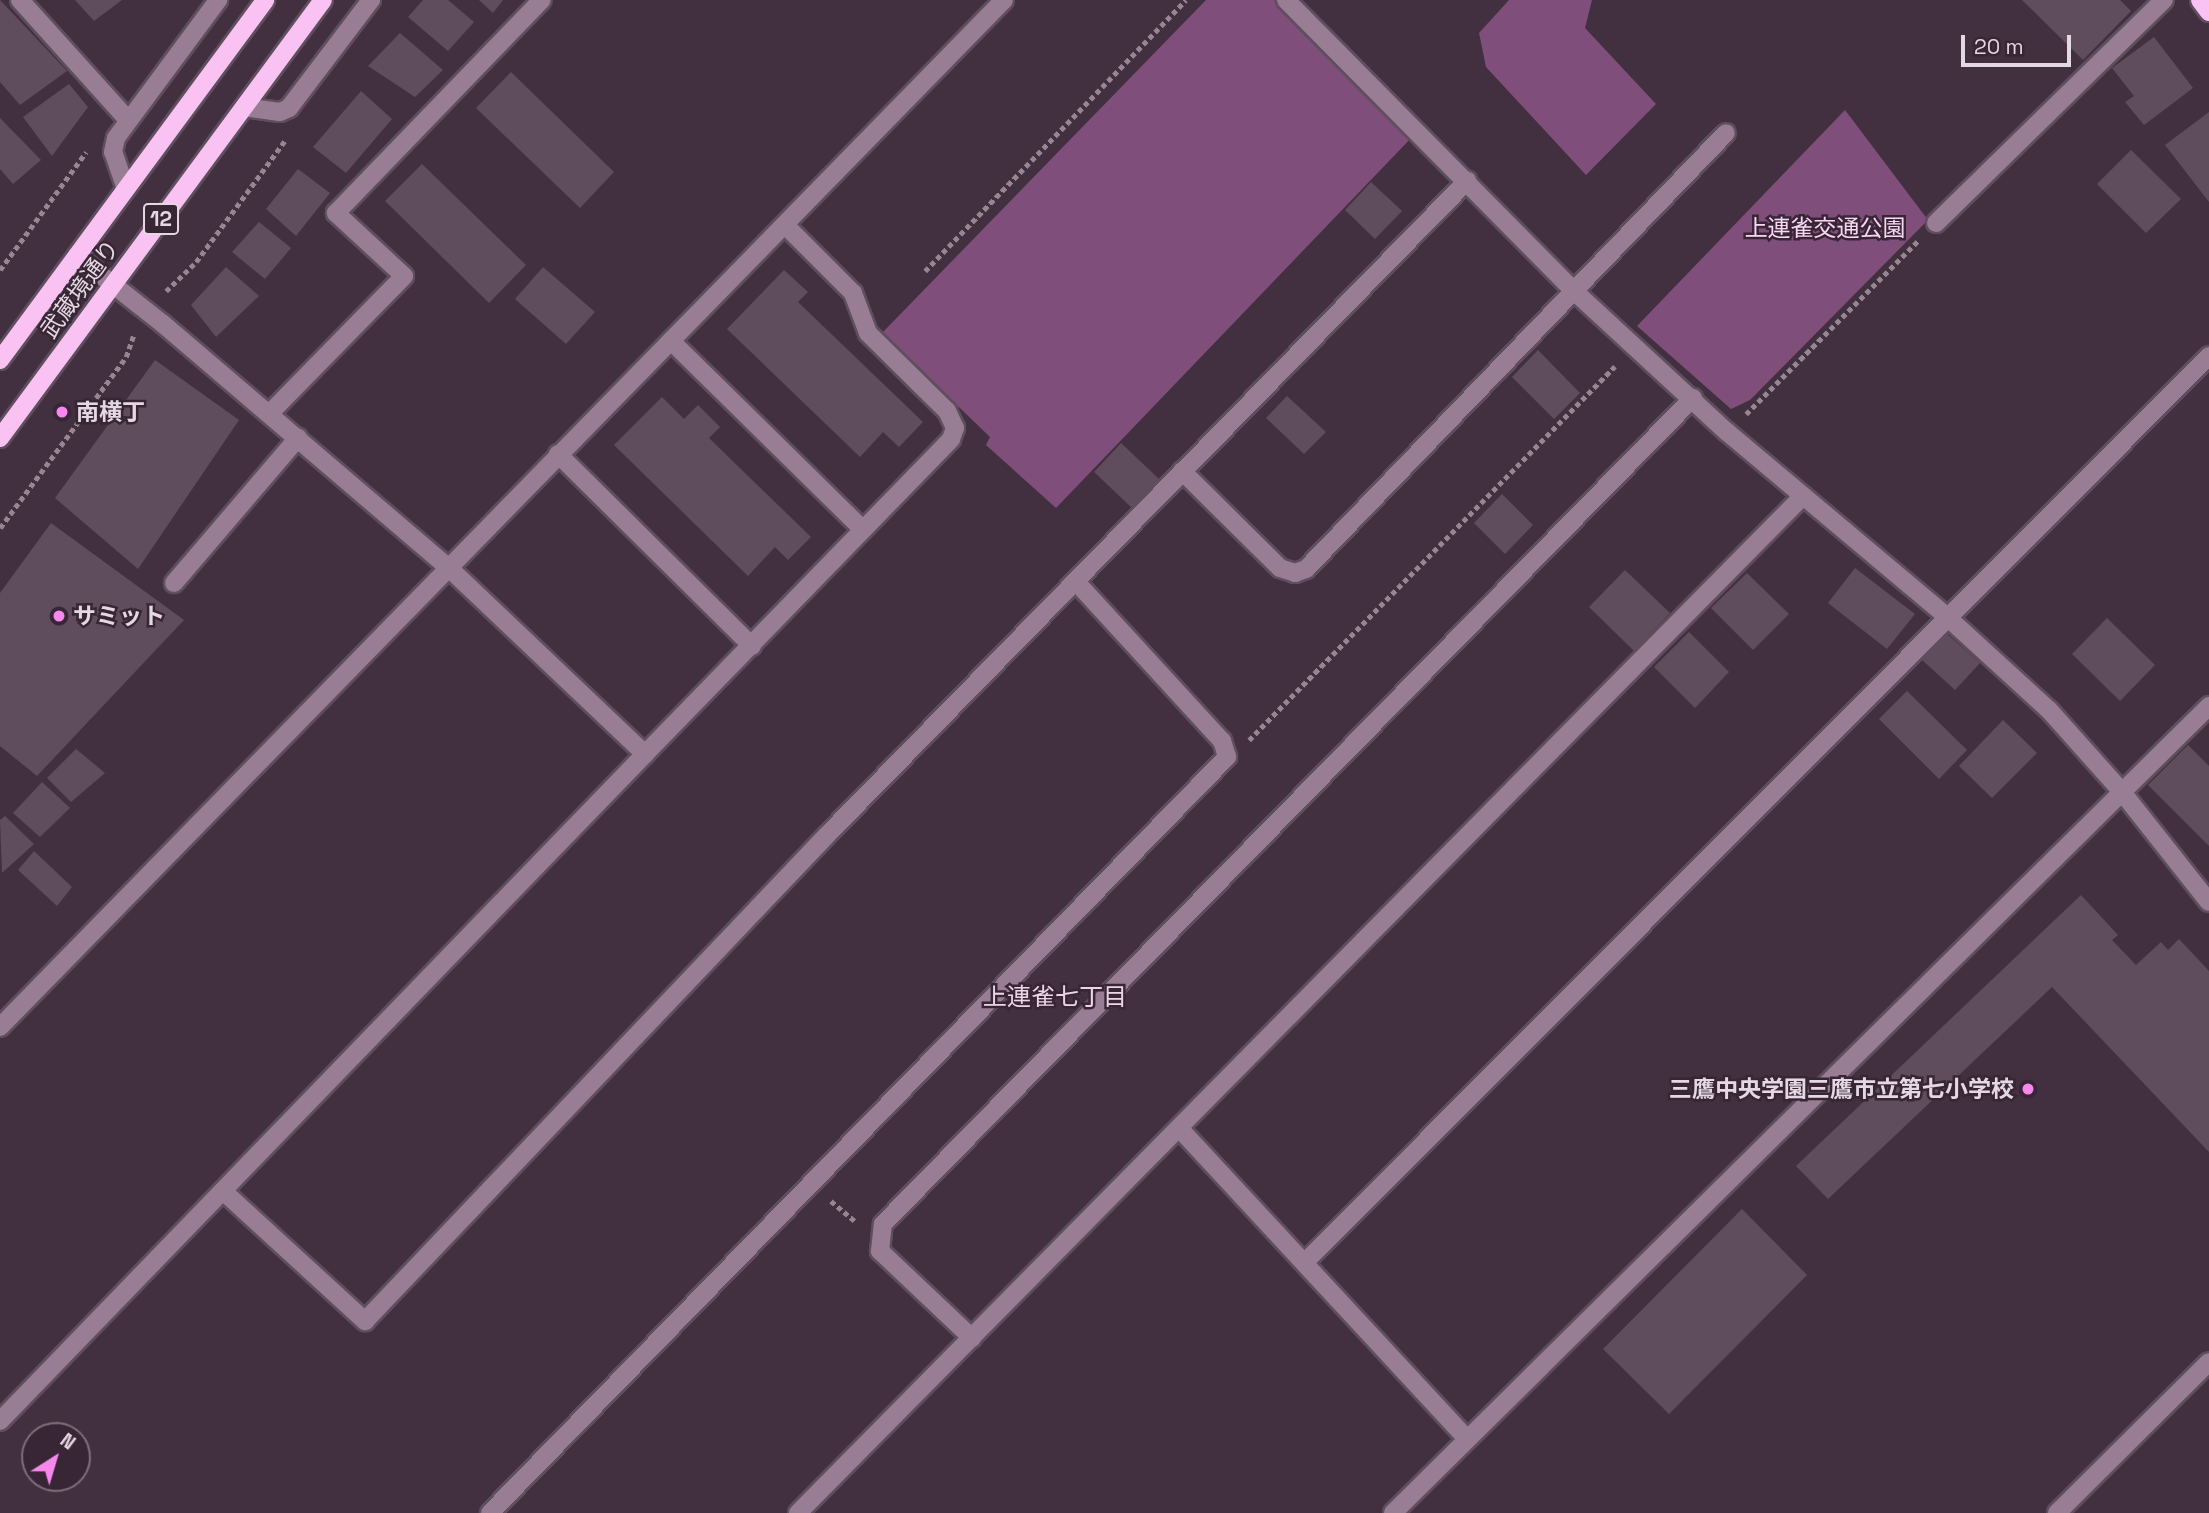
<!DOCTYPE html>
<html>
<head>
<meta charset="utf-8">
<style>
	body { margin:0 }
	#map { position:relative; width:2209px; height:1513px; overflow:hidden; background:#423040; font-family:"Space Grotesk","Noto Sans JP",sans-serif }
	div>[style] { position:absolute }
	.green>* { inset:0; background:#804e7b }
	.building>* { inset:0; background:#5f4c5c }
	.path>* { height:4.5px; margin-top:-2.25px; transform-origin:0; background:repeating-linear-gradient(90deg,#958693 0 5px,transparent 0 8.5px) }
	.roads { filter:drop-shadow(2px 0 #5f4e5d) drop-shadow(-2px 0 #5f4e5d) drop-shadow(0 2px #5f4e5d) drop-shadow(0 -2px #5f4e5d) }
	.minor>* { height:18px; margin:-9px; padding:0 9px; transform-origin:9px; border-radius:9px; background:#987d95 }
	.major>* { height:18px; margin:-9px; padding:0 9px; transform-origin:9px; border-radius:9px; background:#f9c2f3 }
	.dots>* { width:19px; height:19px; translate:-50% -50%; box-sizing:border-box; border:4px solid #382636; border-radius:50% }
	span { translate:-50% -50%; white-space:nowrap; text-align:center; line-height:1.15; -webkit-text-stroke:5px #382636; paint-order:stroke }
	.shield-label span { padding:2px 5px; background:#382636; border:2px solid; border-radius:5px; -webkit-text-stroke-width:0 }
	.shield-label { font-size:21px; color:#e4d8e2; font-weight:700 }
	.park-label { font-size:23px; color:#f9d7f4 }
	.street-label { font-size:23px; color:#e4d8e2 }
	.poi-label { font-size:23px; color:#e4d8e2; font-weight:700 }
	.left { translate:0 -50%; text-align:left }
	.right { translate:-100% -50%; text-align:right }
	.neighbourhood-label { font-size:24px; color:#ebd4e8 }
	.north { position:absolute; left:21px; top:1422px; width:70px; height:70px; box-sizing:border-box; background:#382636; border:2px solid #7d6d7b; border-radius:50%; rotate:37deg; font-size:19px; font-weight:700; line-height:28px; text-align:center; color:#e4d8e2 }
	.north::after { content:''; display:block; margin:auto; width:24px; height:32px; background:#f688ed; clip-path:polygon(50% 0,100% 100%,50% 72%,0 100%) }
	.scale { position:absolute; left:1961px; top:35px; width:110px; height:32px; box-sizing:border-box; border:4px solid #e4d8e2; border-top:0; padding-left:9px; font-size:21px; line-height:24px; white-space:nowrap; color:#e4d8e2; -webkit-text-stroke:5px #382636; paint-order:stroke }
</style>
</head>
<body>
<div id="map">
	<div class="green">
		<i style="clip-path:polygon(1206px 0,1275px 0,1415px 134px,1056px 508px,986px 445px,990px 437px,882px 333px)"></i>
		<i style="clip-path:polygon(1509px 0,1592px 0,1585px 28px,1656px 104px,1586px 175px,1486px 67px,1479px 33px)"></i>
		<i style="clip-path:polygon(1845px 110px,1928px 220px,1750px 400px,1731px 409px,1637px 326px)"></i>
	</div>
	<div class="building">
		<i style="clip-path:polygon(0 0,67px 71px,20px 105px,0 82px)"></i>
		<i style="clip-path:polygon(75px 0,122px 0,94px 21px)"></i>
		<i style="clip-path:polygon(423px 0,448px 0,474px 22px,448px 51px,408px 17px)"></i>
		<i style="clip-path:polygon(479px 0,503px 0,493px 13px)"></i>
		<i style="clip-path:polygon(2022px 0,2120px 0,2131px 11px,2083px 60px)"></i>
		<i style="clip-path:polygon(400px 33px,443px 70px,415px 97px,368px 66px)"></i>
		<i style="clip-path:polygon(2154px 37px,2193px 88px,2144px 125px,2125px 102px,2134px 96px,2112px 68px)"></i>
		<i style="clip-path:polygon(511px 72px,614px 172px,580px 208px,476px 108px)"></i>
		<i style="clip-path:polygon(69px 84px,88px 107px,52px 156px,23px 117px)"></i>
		<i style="clip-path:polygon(361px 91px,392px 119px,346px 173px,313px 147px)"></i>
		<i style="clip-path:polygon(2209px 112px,2209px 202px,2165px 145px)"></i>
		<i style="clip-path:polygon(0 118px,41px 160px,13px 184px,0 169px)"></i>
		<i style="clip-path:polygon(2131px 150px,2181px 199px,2146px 233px,2097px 184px)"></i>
		<i style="clip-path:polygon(422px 164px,526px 265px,489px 303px,385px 201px)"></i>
		<i style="clip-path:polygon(298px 169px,330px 193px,296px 236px,266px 209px)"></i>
		<i style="clip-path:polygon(1371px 182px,1402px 211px,1375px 239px,1345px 210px)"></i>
		<i style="clip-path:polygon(259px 222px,291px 248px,265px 279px,232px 252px)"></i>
		<i style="clip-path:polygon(226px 267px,259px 296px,216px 337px,191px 305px)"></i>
		<i style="clip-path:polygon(543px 267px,595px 312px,566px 344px,515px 299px)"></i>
		<i style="clip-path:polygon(784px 270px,808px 292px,798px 302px,923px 422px,899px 447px,883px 432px,860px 457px,727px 329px)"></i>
		<i style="clip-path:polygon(1538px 350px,1580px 393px,1554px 419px,1512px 377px)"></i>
		<i style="clip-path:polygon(155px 360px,239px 420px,138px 569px,55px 498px)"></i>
		<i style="clip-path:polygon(1287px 396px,1326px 432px,1304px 454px,1266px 418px)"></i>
		<i style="clip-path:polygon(662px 397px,684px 419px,698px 405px,720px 427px,709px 438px,811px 537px,788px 560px,775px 547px,748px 576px,614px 445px)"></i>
		<i style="clip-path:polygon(1121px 443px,1159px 479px,1132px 508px,1094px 472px)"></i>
		<i style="clip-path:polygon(1502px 494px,1533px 525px,1505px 554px,1474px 523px)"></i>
		<i style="clip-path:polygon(51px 523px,184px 620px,37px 776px,0 746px,0 593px)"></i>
		<i style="clip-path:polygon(1855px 568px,1915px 614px,1887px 649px,1828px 603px)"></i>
		<i style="clip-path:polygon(1625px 570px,1670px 613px,1634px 651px,1589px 607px)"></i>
		<i style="clip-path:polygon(1747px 573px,1789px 614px,1753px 650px,1711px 608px)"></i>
		<i style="clip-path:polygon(2107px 618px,2155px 665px,2120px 701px,2072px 654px)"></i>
		<i style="clip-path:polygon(1689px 632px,1729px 672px,1695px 708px,1654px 667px)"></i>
		<i style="clip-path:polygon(1945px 632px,1980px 663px,1955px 690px,1921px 659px)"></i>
		<i style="clip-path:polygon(1907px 691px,1967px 750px,1939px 779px,1879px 719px)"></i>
		<i style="clip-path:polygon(2003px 720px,2037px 753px,1992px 798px,1959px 766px)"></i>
		<i style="clip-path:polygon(2188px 745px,2209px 766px,2209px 846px,2148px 785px)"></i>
		<i style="clip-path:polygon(76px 749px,105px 773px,71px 802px,47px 778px)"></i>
		<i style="clip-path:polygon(42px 782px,70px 808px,40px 837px,13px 813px)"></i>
		<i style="clip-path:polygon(5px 816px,34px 844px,2px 873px,0 820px)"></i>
		<i style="clip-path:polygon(34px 851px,72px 887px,57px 906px,18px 870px)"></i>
		<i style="clip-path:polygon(2081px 895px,2118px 935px,2112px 940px,2136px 965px,2161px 942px,2168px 950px,2179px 939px,2209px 971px,2209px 1152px,2052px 987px,1828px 1199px,1796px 1166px)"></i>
		<i style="clip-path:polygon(1742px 1209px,1807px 1275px,1669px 1414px,1603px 1349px)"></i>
	</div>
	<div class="path">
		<i style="left:0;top:270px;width:146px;rotate:-53.9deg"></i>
		<i style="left:925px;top:271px;width:376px;rotate:-46.1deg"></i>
		<i style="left:166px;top:291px;width:42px;rotate:-44deg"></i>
		<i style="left:196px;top:262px;width:152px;rotate:-53.8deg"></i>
		<i style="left:1746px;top:414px;width:244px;rotate:-45.2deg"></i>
		<i style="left:0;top:528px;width:212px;rotate:-53.6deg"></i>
		<i style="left:126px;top:357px;width:24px;rotate:-71deg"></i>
		<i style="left:1249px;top:740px;width:523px;rotate:-45.62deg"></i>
		<i style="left:831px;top:1201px;width:33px;rotate:40deg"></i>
	</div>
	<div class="roads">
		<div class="minor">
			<i style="left:20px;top:0;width:161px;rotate:48deg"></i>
			<i style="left:1286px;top:0;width:409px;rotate:45.3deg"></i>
			<i style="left:1574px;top:291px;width:208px;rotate:42.7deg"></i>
			<i style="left:1727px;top:432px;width:286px;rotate:40deg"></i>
			<i style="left:1946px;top:616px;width:139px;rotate:42.4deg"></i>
			<i style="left:2049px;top:710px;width:110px;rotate:48.3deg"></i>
			<i style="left:2122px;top:792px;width:140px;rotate:51.7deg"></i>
			<i style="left:244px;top:107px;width:36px;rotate:8deg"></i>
			<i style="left:280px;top:112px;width:10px;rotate:-24deg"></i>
			<i style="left:289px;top:108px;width:136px;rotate:-52.8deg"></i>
			<i style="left:126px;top:189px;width:39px;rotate:-109deg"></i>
			<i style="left:113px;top:152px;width:14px;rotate:-78deg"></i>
			<i style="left:116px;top:138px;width:172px;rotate:-53.5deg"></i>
			<i style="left:1936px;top:223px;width:319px;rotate:-44.4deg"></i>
			<i style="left:671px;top:341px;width:269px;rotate:44.5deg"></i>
			<i style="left:269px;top:414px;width:193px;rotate:-45.6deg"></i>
			<i style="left:404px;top:276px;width:93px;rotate:-137.2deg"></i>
			<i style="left:336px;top:213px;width:296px;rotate:-46deg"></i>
			<i style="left:558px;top:454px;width:273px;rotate:44.7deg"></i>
			<i style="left:1182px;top:471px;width:138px;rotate:44.7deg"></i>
			<i style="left:1280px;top:568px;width:16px;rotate:18deg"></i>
			<i style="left:1295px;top:573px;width:12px;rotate:-20deg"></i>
			<i style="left:1306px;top:569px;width:605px;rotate:-46.07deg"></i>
			<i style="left:174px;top:583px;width:191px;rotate:-49.5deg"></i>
			<i style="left:645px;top:754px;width:439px;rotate:-45.8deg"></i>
			<i style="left:951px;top:439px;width:12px;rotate:-70deg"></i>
			<i style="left:955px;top:428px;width:19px;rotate:-115deg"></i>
			<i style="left:947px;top:411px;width:111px;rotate:-135.4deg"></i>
			<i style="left:868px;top:333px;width:43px;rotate:-110.6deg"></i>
			<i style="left:853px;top:293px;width:96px;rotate:-135deg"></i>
			<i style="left:0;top:1027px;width:1436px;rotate:-45.65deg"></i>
			<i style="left:1179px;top:1128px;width:422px;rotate:47.2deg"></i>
			<i style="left:223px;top:1191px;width:193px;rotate:42.5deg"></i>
			<i style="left:365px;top:1321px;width:672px;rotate:-46.45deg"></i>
			<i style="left:828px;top:834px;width:914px;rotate:-45.62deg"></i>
			<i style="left:1305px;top:1262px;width:1280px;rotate:-45.06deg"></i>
			<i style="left:972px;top:1338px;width:127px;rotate:-136.6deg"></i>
			<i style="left:880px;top:1251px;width:27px;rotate:-84deg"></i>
			<i style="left:883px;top:1224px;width:1157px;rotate:-45.56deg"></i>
			<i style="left:0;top:1421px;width:928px;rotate:-45.96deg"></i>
			<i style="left:645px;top:754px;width:269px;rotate:-136.5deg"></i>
			<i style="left:450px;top:569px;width:377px;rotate:-139.5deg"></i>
			<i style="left:163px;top:324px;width:110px;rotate:-141.7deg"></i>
			<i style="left:490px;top:1513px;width:1056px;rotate:-45.73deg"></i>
			<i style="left:1227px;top:757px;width:17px;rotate:-107deg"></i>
			<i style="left:1222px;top:741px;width:214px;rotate:-132.5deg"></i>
			<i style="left:798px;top:1513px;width:1430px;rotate:-45.34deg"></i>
			<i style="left:1393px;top:1513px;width:1148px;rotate:-44.68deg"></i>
			<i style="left:2057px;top:1513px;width:214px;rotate:-44.8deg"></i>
		</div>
		<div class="major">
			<i style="left:2200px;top:0;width:15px;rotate:53deg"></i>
			<i style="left:0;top:360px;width:447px;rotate:-53.6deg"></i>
			<i style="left:0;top:438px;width:544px;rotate:-53.59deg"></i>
		</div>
	</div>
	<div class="dots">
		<i style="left:62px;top:412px;background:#f688ed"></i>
		<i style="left:59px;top:616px;background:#f688ed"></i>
		<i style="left:2028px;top:1089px;background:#f688ed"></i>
	</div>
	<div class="shield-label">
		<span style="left:161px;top:219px">12</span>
	</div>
	<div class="park-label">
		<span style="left:1825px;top:228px">上連雀交通公園</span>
	</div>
	<div class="street-label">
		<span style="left:80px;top:289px;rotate:-54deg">武蔵境通り</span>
	</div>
	<div class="poi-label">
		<span class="left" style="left:76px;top:412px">南横丁</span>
		<span class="left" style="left:73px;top:616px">サミット</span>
		<span class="right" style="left:2014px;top:1089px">三鷹中央学園三鷹市立第七小学校</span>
	</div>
	<div class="neighbourhood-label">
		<span style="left:1055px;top:997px">上連雀七丁目</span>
	</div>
	<div class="north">N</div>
	<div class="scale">20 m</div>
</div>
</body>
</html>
